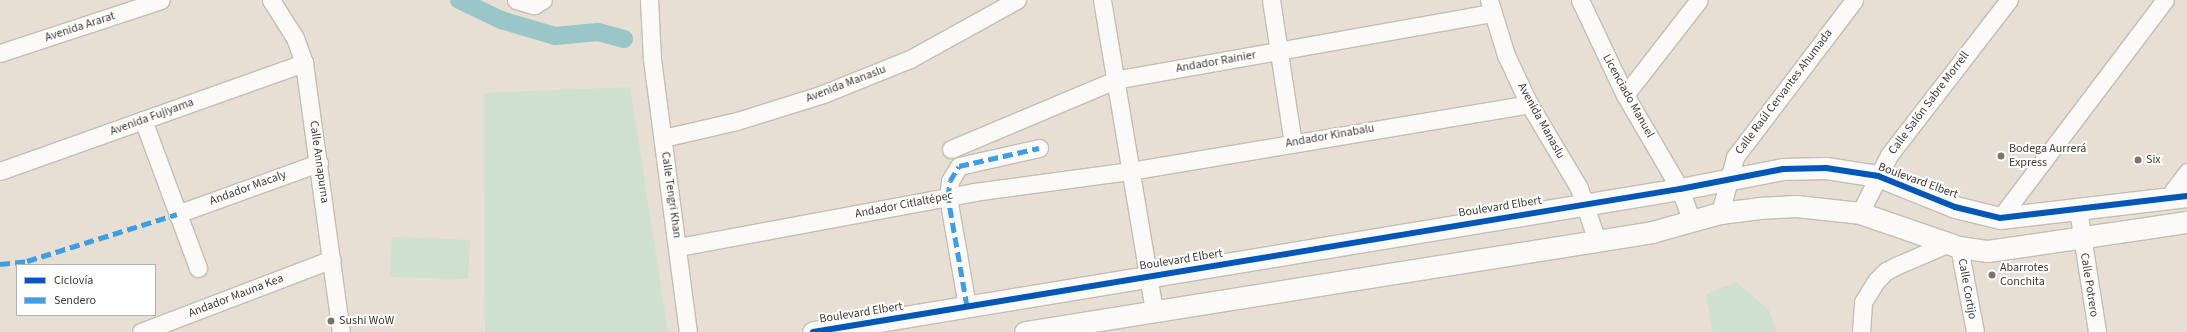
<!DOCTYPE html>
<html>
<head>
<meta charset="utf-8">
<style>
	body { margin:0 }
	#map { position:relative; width:2187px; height:332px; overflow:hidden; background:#e7dfd3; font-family:"Source Sans 3",sans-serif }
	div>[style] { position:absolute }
	.green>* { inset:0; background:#cfe0ce }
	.canal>* { height:18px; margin:-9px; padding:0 9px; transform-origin:9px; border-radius:9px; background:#99c6c8 }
	.roads { filter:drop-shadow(1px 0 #c4bdb4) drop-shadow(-1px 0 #c4bdb4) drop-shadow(0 1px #c4bdb4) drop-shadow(0 -1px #c4bdb4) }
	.minor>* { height:17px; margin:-8.5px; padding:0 8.5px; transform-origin:8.5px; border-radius:8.5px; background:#fbfaf8 }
	.tertiary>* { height:21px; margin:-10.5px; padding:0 10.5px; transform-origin:10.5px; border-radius:10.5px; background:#fbfaf8 }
	.quiet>* { height:5px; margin-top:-2.5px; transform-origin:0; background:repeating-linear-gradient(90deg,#3f9ee2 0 10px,transparent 0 15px) }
	.cycleway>* { height:6px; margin:-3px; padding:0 3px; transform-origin:3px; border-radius:3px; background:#0057b8 }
	.dots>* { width:11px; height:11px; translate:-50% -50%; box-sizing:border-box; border:2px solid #fff; border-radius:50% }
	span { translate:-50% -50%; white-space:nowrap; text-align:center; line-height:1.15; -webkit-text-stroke:4px #fff; paint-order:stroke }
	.street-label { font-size:12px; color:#403b32 }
	.poi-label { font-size:12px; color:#403b32 }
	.left { translate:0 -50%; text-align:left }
	.legend { position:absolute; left:16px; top:264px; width:140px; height:52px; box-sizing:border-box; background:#fff; border:1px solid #b3b1ad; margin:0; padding:5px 7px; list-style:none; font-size:12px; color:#403b32 }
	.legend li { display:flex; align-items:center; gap:8px; height:20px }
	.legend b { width:20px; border:1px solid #b3b1ad }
</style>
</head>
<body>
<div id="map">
	<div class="green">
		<i style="clip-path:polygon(630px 87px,668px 332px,485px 332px,484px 93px)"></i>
		<i style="clip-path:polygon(392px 237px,470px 240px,468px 279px,390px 277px)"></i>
		<i style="clip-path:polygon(1736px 282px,1769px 310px,1776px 332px,1713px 332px,1706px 294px)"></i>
	</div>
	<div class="canal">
		<i style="left:459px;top:0;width:47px;rotate:25.5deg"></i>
		<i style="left:501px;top:20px;width:56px;rotate:16.5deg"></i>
		<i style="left:555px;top:36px;width:43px;rotate:-5.3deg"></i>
		<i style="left:598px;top:32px;width:27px;rotate:15deg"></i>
	</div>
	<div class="roads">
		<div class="minor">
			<i style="left:271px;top:0;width:45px;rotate:57.7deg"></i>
			<i style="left:295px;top:38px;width:27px;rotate:70deg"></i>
			<i style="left:304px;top:63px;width:272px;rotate:82.2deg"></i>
			<i style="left:516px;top:0;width:19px;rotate:16deg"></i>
			<i style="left:534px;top:5px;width:10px;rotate:-29deg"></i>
			<i style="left:649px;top:0;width:59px;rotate:87.1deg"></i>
			<i style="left:652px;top:59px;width:275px;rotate:82.5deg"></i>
			<i style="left:1102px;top:0;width:315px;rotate:80.5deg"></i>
			<i style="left:1271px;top:0;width:145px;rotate:81.3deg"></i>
			<i style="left:1489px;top:0;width:58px;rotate:72.8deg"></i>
			<i style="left:1506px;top:55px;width:54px;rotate:64.9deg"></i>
			<i style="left:1529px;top:104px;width:98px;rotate:59.2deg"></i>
			<i style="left:1579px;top:188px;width:56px;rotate:71.2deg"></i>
			<i style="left:1580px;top:0;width:105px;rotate:64.7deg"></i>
			<i style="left:1625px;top:95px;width:109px;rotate:59.7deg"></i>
			<i style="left:1680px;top:189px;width:35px;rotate:70deg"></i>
			<i style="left:0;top:53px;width:169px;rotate:-18.2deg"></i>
			<i style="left:1625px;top:95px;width:120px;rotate:-52.1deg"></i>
			<i style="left:143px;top:120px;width:158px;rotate:69.6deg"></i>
			<i style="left:663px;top:138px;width:76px;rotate:-12.9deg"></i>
			<i style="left:737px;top:121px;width:90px;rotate:-17.4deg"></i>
			<i style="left:823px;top:94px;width:94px;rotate:-21.9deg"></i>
			<i style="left:910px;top:59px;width:122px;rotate:-28.9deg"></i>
			<i style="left:951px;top:149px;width:178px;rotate:-22.8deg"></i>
			<i style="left:1115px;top:80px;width:383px;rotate:-10.1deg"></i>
			<i style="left:0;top:171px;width:323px;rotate:-19.6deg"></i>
			<i style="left:2167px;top:199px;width:34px;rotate:-53deg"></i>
			<i style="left:2078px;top:210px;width:123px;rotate:81.1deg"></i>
			<i style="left:1720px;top:213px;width:58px;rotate:-75deg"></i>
			<i style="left:1735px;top:157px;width:197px;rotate:-52.8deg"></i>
			<i style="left:1860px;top:213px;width:65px;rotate:-63.4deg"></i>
			<i style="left:1889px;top:155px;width:196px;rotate:-52.3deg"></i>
			<i style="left:177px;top:214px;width:151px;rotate:-19.8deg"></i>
			<i style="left:2000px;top:218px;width:273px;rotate:-52.9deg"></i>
			<i style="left:678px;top:247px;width:301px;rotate:-10.5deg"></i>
			<i style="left:974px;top:192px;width:157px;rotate:-7.7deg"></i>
			<i style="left:1130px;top:171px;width:405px;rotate:-9.5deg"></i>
			<i style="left:1959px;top:247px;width:86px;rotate:79.3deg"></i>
			<i style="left:967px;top:306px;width:111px;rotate:-99.9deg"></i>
			<i style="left:948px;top:197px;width:16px;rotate:-83deg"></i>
			<i style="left:950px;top:181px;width:17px;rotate:-59deg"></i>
			<i style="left:959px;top:166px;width:82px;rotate:-12.7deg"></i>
			<i style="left:141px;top:332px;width:204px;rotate:-20.9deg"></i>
			<i style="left:1861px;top:332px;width:30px;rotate:-86deg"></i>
			<i style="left:1863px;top:302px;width:25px;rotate:-58deg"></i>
			<i style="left:1876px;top:281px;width:14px;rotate:-45deg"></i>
			<i style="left:1886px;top:271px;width:13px;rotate:-27deg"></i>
			<i style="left:1898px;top:265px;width:56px;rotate:-23.3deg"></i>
		</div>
		<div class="tertiary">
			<i style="left:813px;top:332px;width:879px;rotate:-9.37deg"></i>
			<i style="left:1680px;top:189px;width:105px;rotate:-11deg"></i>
			<i style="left:1783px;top:169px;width:43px;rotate:-1.3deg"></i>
			<i style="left:1826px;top:168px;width:53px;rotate:8.7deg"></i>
			<i style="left:1878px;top:176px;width:83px;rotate:21.9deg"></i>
			<i style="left:1955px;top:207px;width:46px;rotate:13.7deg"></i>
			<i style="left:2000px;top:218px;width:188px;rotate:-6.7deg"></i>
			<i style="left:1025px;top:332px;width:635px;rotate:-9.06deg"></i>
			<i style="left:1652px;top:232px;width:71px;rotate:-15.6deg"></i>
			<i style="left:1720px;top:213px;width:38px;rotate:-7deg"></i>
			<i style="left:1758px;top:208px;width:38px;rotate:-3deg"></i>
			<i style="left:1796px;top:206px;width:64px;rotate:6.2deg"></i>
			<i style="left:1860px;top:213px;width:105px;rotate:19deg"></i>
			<i style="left:1959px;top:247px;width:29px;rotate:8deg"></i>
			<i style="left:1988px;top:251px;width:201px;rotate:-8.3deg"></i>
		</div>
	</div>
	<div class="quiet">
		<i style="left:0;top:264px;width:27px;rotate:-6deg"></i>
		<i style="left:27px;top:261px;width:157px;rotate:-17.4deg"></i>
		<i style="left:967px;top:306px;width:111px;rotate:-99.9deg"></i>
		<i style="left:948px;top:197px;width:16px;rotate:-83deg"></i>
		<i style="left:950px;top:181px;width:17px;rotate:-59deg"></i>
		<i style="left:959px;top:166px;width:82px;rotate:-12.7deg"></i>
	</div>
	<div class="cycleway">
		<i style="left:813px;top:332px;width:879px;rotate:-9.37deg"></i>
		<i style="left:1680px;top:189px;width:105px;rotate:-11deg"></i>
		<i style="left:1783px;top:169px;width:43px;rotate:-1.3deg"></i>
		<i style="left:1826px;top:168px;width:53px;rotate:8.7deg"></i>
		<i style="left:1878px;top:176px;width:83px;rotate:21.9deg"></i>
		<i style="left:1955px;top:207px;width:46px;rotate:13.7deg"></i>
		<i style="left:2000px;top:218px;width:188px;rotate:-6.7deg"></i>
	</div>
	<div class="dots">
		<i style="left:2001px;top:156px;background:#7a746a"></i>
		<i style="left:2138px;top:160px;background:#7a746a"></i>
		<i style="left:1992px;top:275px;background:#7a746a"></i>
		<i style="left:331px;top:321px;background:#7a746a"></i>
	</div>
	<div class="street-label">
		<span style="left:80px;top:27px;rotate:-18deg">Avenida Ararat</span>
		<span style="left:1216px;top:62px;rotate:-10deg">Andador Rainier</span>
		<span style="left:846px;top:84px;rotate:-21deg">Avenida Manaslu</span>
		<span style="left:1784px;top:92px;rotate:-53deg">Calle Raúl Cervantes Ahumada</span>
		<span style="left:1628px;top:96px;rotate:61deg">Licenciado Manuel</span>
		<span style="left:1929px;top:103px;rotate:-53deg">Calle Salón Sabre Morrell</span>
		<span style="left:152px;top:117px;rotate:-20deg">Avenida Fujiyama</span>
		<span style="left:1541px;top:121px;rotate:61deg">Avenida Manaslu</span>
		<span style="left:1330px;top:136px;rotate:-10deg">Andador Kinabalu</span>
		<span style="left:319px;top:162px;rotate:82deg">Calle Annapurna</span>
		<span style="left:1918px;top:181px;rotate:20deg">Boulevard Elbert</span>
		<span style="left:248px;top:188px;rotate:-20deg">Andador Macaly</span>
		<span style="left:671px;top:195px;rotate:82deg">Calle Tengri Khan</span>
		<span style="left:904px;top:205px;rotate:-11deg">Andador Citlaltépec</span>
		<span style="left:1500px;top:207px;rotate:-9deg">Boulevard Elbert</span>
		<span style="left:1181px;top:260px;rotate:-9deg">Boulevard Elbert</span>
		<span style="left:2089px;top:285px;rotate:81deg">Calle Potrero</span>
		<span style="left:1967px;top:289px;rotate:80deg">Calle Cortijo</span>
		<span style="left:236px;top:296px;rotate:-21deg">Andador Mauna Kea</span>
		<span style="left:861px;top:313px;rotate:-9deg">Boulevard Elbert</span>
	</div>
	<div class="poi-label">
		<span class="left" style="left:2009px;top:156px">Bodega Aurrerá<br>Express</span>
		<span class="left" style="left:2146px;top:160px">Six</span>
		<span class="left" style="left:2000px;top:275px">Abarrotes<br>Conchita</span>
		<span class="left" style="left:339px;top:321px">Sushi WoW</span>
	</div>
	<ul class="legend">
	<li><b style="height:5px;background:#0057b8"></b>Ciclovía</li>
	<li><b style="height:5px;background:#3f9ee2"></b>Sendero</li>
	</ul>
</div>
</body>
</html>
